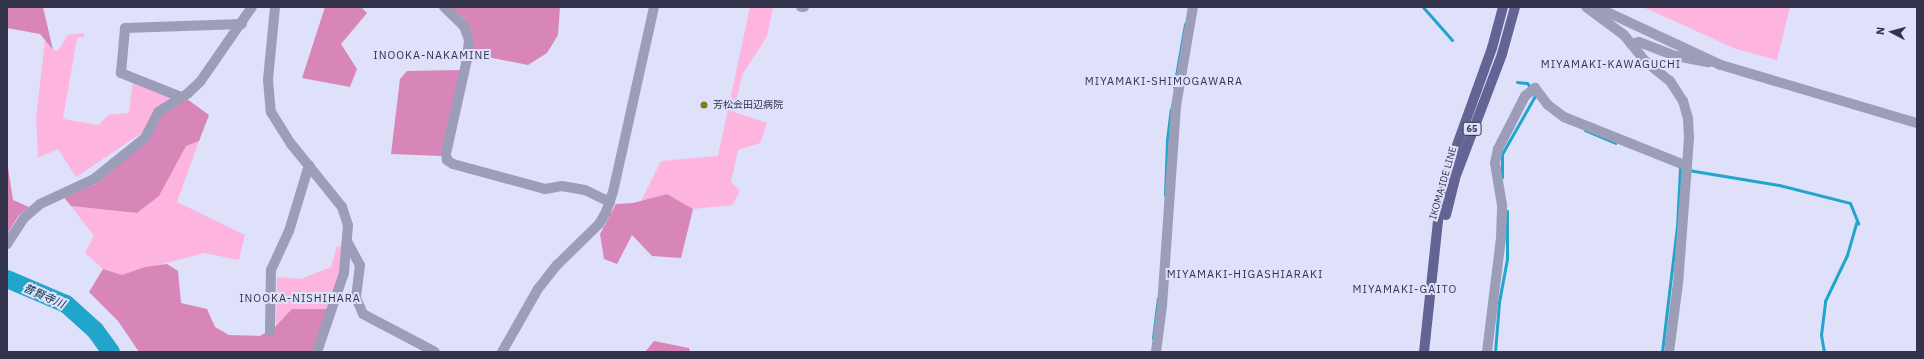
<!DOCTYPE html>
<html>
<head>
<meta charset="utf-8">
<style>
	body { margin:0 }
	#map { position:relative; width:1924px; height:359px; overflow:hidden; background:#dfe0fa; font-family:"IBM Plex Sans","Noto Sans JP",sans-serif }
	div>[style] { position:absolute }
	.green>* { inset:0; background:#fdb4df }
	.forest>* { inset:0; background:#d886b8 }
	.stream>* { height:3px; margin:-1.5px; padding:0 1.5px; transform-origin:1.5px; border-radius:1.5px; background:#21a5cb }
	.river>* { height:18px; margin:-9px; padding:0 9px; transform-origin:9px; border-radius:9px; background:#21a5cb }
	.minor>* { height:10px; margin:-5px; padding:0 5px; transform-origin:5px; border-radius:5px; background:#9c9eb9 }
	.tertiary>* { height:10px; margin:-5px; padding:0 5px; transform-origin:5px; border-radius:5px; background:#9c9eb9 }
	.primary>* { height:10px; margin:-5px; padding:0 5px; transform-origin:5px; border-radius:5px; background:#636494 }
	.dots>* { width:11px; height:11px; translate:-50% -50%; box-sizing:border-box; border:2px solid #dfe0fa; border-radius:50% }
	span { translate:-50% -50%; white-space:nowrap; text-align:center; line-height:1.15; -webkit-text-stroke:4px #dfe0fa; paint-order:stroke }
	.shield-label span { padding:1px 3px; background:#dfe0fa; border:1px solid; border-radius:3px; -webkit-text-stroke-width:0 }
	.shield-label { font-size:9px; color:#33334c; font-weight:700 }
	.poi-label { font-size:10px; color:#33334c }
	.left { translate:0 -50%; text-align:left }
	.street-label { font-size:10px; color:#33334c }
	.neighbourhood-label { font-size:11px; color:#33334c; letter-spacing:1px }
	.water-label { font-size:11px; color:#003545; font-style:italic }
	.frame { position:absolute; inset:0; border:8px solid #33334c; pointer-events:none }
	.north { position:absolute; left:1872px; top:12px; width:40px; height:40px; -webkit-text-stroke:3px #dfe0fa; paint-order:stroke; rotate:276deg; font-size:11px; font-weight:700; line-height:16px; text-align:center; color:#33334c }
	.north::after { content:''; display:block; margin:auto; width:14px; height:18px; background:#33334c; clip-path:polygon(50% 0,100% 100%,50% 72%,0 100%) }
</style>
</head>
<body>
<div id="map">
	<div class="green">
		<i style="clip-path:polygon(750px 7px,773px 7px,767px 36px,742px 75px,734px 112px,767px 123px,760px 143px,738px 150px,731px 182px,740px 191px,732px 205px,693px 209px,667px 194px,641px 201px,661px 161px,718px 156px)"></i>
		<i style="clip-path:polygon(1643px 7px,1790px 7px,1777px 60px,1736px 49px)"></i>
		<i style="clip-path:polygon(84px 33px,84px 37px,77px 38px,63px 119px,99px 125px,108px 115px,129px 113px,133px 81px,172px 97px,153px 111px,143px 132px,76px 177px,58px 149px,38px 158px,36px 119px,45px 40px,53px 50px,58px 51px,68px 35px)"></i>
		<i style="clip-path:polygon(199px 141px,177px 202px,245px 235px,239px 260px,204px 253px,122px 275px,103px 269px,85px 253px,94px 236px,71px 206px,137px 213px,159px 196px,186px 146px)"></i>
		<i style="clip-path:polygon(337px 246px,344px 247px,342px 273px,330px 309px,276px 326px,277px 277px,301px 279px,331px 267px)"></i>
	</div>
	<div class="forest">
		<i style="clip-path:polygon(7px 7px,43px 7px,53px 50px,40px 34px,7px 28px)"></i>
		<i style="clip-path:polygon(325px 7px,361px 7px,367px 13px,341px 44px,357px 69px,350px 87px,302px 78px)"></i>
		<i style="clip-path:polygon(450px 7px,560px 7px,558px 35px,547px 53px,528px 65px,472px 54px,470px 28px,464px 19px)"></i>
		<i style="clip-path:polygon(460px 70px,441px 156px,391px 154px,400px 79px,407px 71px)"></i>
		<i style="clip-path:polygon(187px 99px,209px 115px,199px 141px,186px 146px,159px 196px,137px 213px,71px 206px,62px 195px,96px 184px,138px 148px,162px 115px)"></i>
		<i style="clip-path:polygon(7px 161px,13px 200px,29px 207px,19px 215px,7px 234px)"></i>
		<i style="clip-path:polygon(667px 194px,693px 209px,681px 258px,652px 256px,632px 235px,617px 264px,604px 259px,600px 234px,616px 204px,633px 203px)"></i>
		<i style="clip-path:polygon(167px 264px,178px 271px,181px 303px,207px 309px,215px 327px,229px 335px,260px 336px,276px 326px,292px 309px,330px 309px,314px 352px,139px 352px,118px 321px,89px 292px,103px 269px,122px 275px,145px 267px)"></i>
		<i style="clip-path:polygon(654px 341px,689px 348px,690px 352px,645px 352px)"></i>
	</div>
	<div class="stream">
		<i style="left:1423px;top:7px;width:44px;rotate:48.7deg"></i>
		<i style="left:1517px;top:82px;width:10px;rotate:6deg"></i>
		<i style="left:1527px;top:83px;width:6px;rotate:51deg"></i>
		<i style="left:1174px;top:87px;width:64px;rotate:-80.1deg"></i>
		<i style="left:1585px;top:130px;width:33px;rotate:23deg"></i>
		<i style="left:1688px;top:170px;width:92px;rotate:9.4deg"></i>
		<i style="left:1779px;top:185px;width:73px;rotate:14.2deg"></i>
		<i style="left:1850px;top:203px;width:22px;rotate:68deg"></i>
		<i style="left:1502px;top:177px;width:23px;rotate:-90deg"></i>
		<i style="left:1502px;top:154px;width:69px;rotate:-60.5deg"></i>
		<i style="left:1165px;top:195px;width:55px;rotate:-87.9deg"></i>
		<i style="left:1167px;top:140px;width:31px;rotate:-83deg"></i>
		<i style="left:1153px;top:338px;width:40px;rotate:-82.9deg"></i>
		<i style="left:1495px;top:352px;width:50px;rotate:-85.4deg"></i>
		<i style="left:1499px;top:302px;width:44px;rotate:-79.5deg"></i>
		<i style="left:1507px;top:259px;width:48px;rotate:-90deg"></i>
		<i style="left:1662px;top:352px;width:126px;rotate:-83.2deg"></i>
		<i style="left:1677px;top:227px;width:59px;rotate:-87.1deg"></i>
		<i style="left:1824px;top:352px;width:17px;rotate:-100deg"></i>
		<i style="left:1821px;top:335px;width:34px;rotate:-83deg"></i>
		<i style="left:1825px;top:301px;width:51px;rotate:-64.4deg"></i>
		<i style="left:1847px;top:255px;width:35px;rotate:-74deg"></i>
	</div>
	<div class="river">
		<i style="left:7px;top:279px;width:64px;rotate:23deg"></i>
		<i style="left:66px;top:304px;width:39px;rotate:42deg"></i>
		<i style="left:95px;top:330px;width:27px;rotate:54deg"></i>
	</div>
	<div class="minor">
		<i style="left:275px;top:7px;width:73px;rotate:95.5deg"></i>
		<i style="left:268px;top:80px;width:32px;rotate:85deg"></i>
		<i style="left:271px;top:112px;width:39px;rotate:58deg"></i>
		<i style="left:292px;top:145px;width:80px;rotate:51.1deg"></i>
		<i style="left:342px;top:207px;width:19px;rotate:72deg"></i>
		<i style="left:348px;top:225px;width:48px;rotate:94.8deg"></i>
		<i style="left:344px;top:273px;width:83px;rotate:108.9deg"></i>
		<i style="left:444px;top:7px;width:28px;rotate:44deg"></i>
		<i style="left:464px;top:26px;width:15px;rotate:70deg"></i>
		<i style="left:469px;top:40px;width:19px;rotate:96deg"></i>
		<i style="left:467px;top:59px;width:97px;rotate:102.5deg"></i>
		<i style="left:446px;top:154px;width:6px;rotate:81deg"></i>
		<i style="left:447px;top:160px;width:7px;rotate:34deg"></i>
		<i style="left:453px;top:164px;width:95px;rotate:15.2deg"></i>
		<i style="left:545px;top:189px;width:17px;rotate:-10deg"></i>
		<i style="left:562px;top:186px;width:23px;rotate:10deg"></i>
		<i style="left:585px;top:190px;width:28px;rotate:26deg"></i>
		<i style="left:801px;top:7px;width:3px"></i>
		<i style="left:1586px;top:7px;width:47px;rotate:36.4deg"></i>
		<i style="left:1624px;top:35px;width:33px;rotate:51deg"></i>
		<i style="left:1645px;top:61px;width:32px;rotate:39deg"></i>
		<i style="left:1670px;top:81px;width:24px;rotate:57deg"></i>
		<i style="left:1683px;top:101px;width:19px;rotate:74deg"></i>
		<i style="left:1688px;top:119px;width:19px;rotate:87deg"></i>
		<i style="left:1689px;top:138px;width:145px;rotate:94.3deg"></i>
		<i style="left:1678px;top:283px;width:70px;rotate:97.4deg"></i>
		<i style="left:1591px;top:9px;width:14px;rotate:8deg"></i>
		<i style="left:1605px;top:11px;width:128px;rotate:25deg"></i>
		<i style="left:1721px;top:65px;width:204px;rotate:16.5deg"></i>
		<i style="left:1631px;top:44px;width:8px;rotate:-14deg"></i>
		<i style="left:1639px;top:42px;width:40px;rotate:21deg"></i>
		<i style="left:1676px;top:56px;width:33px;rotate:11deg"></i>
		<i style="left:181px;top:97px;width:65px;rotate:-158.2deg"></i>
		<i style="left:121px;top:73px;width:45px;rotate:-84.9deg"></i>
		<i style="left:125px;top:28px;width:117px;rotate:-2deg"></i>
		<i style="left:347px;top:241px;width:27px;rotate:62deg"></i>
		<i style="left:360px;top:265px;width:33px;rotate:97deg"></i>
		<i style="left:356px;top:298px;width:17px;rotate:66deg"></i>
		<i style="left:363px;top:314px;width:81px;rotate:27.8deg"></i>
		<i style="left:7px;top:244px;width:31px;rotate:-57deg"></i>
		<i style="left:24px;top:218px;width:21px;rotate:-41deg"></i>
		<i style="left:40px;top:204px;width:60px;rotate:-24.8deg"></i>
		<i style="left:94px;top:179px;width:65px;rotate:-38.8deg"></i>
		<i style="left:145px;top:138px;width:29px;rotate:-63deg"></i>
		<i style="left:158px;top:112px;width:36px;rotate:-32deg"></i>
		<i style="left:188px;top:93px;width:16px;rotate:-43deg"></i>
		<i style="left:200px;top:82px;width:91px;rotate:-55.3deg"></i>
		<i style="left:270px;top:331px;width:61px;rotate:-89.1deg"></i>
		<i style="left:271px;top:270px;width:43px;rotate:-65.2deg"></i>
		<i style="left:289px;top:231px;width:69px;rotate:-73.1deg"></i>
		<i style="left:1156px;top:352px;width:46px;rotate:-82.6deg"></i>
		<i style="left:1162px;top:306px;width:200px;rotate:-86deg"></i>
		<i style="left:1176px;top:106px;width:100px;rotate:-80.3deg"></i>
		<i style="left:1487px;top:352px;width:115px;rotate:-83deg"></i>
		<i style="left:1501px;top:238px;width:33px;rotate:-88deg"></i>
		<i style="left:1502px;top:205px;width:43px;rotate:-99.5deg"></i>
		<i style="left:1495px;top:163px;width:14px;rotate:-78deg"></i>
		<i style="left:1498px;top:149px;width:59px;rotate:-63deg"></i>
		<i style="left:1525px;top:96px;width:13px;rotate:-39deg"></i>
		<i style="left:1535px;top:88px;width:21px;rotate:53deg"></i>
		<i style="left:1548px;top:105px;width:20px;rotate:37deg"></i>
		<i style="left:1564px;top:117px;width:132px;rotate:21.7deg"></i>
	</div>
	<div class="tertiary">
		<i style="left:502px;top:352px;width:73px;rotate:-60.3deg"></i>
		<i style="left:538px;top:289px;width:31px;rotate:-52deg"></i>
		<i style="left:557px;top:265px;width:59px;rotate:-44.3deg"></i>
		<i style="left:599px;top:224px;width:14px;rotate:-60deg"></i>
		<i style="left:606px;top:212px;width:21px;rotate:-71deg"></i>
		<i style="left:613px;top:192px;width:189px;rotate:-77.5deg"></i>
	</div>
	<div class="primary">
		<i style="left:1446px;top:215px;width:38px;rotate:-76deg"></i>
		<i style="left:1455px;top:178px;width:133px;rotate:-69.2deg"></i>
		<i style="left:1502px;top:54px;width:49px;rotate:-74.5deg"></i>
		<i style="left:1424px;top:352px;width:132px;rotate:-83.9deg"></i>
		<i style="left:1438px;top:221px;width:49px;rotate:-79.4deg"></i>
		<i style="left:1447px;top:173px;width:133px;rotate:-70.2deg"></i>
		<i style="left:1492px;top:48px;width:42px;rotate:-75deg"></i>
	</div>
	<div class="dots">
		<i style="left:704px;top:105px;background:#847a20"></i>
	</div>
	<div class="shield-label">
		<span style="left:1472px;top:129px">65</span>
	</div>
	<div class="poi-label">
		<span class="left" style="left:713px;top:105px">芳松会田辺病院</span>
	</div>
	<div class="street-label">
		<span style="left:1443px;top:183px;rotate:-74deg">IKOMA IDE LINE</span>
	</div>
	<div class="neighbourhood-label">
		<span style="left:432px;top:55px">INOOKA-NAKAMINE</span>
		<span style="left:1611px;top:64px">MIYAMAKI-KAWAGUCHI</span>
		<span style="left:1164px;top:81px">MIYAMAKI-SHIMOGAWARA</span>
		<span style="left:1245px;top:274px">MIYAMAKI-HIGASHIARAKI</span>
		<span style="left:1405px;top:289px">MIYAMAKI-GAITO</span>
		<span style="left:300px;top:298px">INOOKA-NISHIHARA</span>
	</div>
	<div class="water-label">
		<span style="left:44px;top:296px;rotate:24deg">普賢寺川</span>
	</div>
	<div class="frame"></div>
	<div class="north">N</div>
</div>
</body>
</html>
